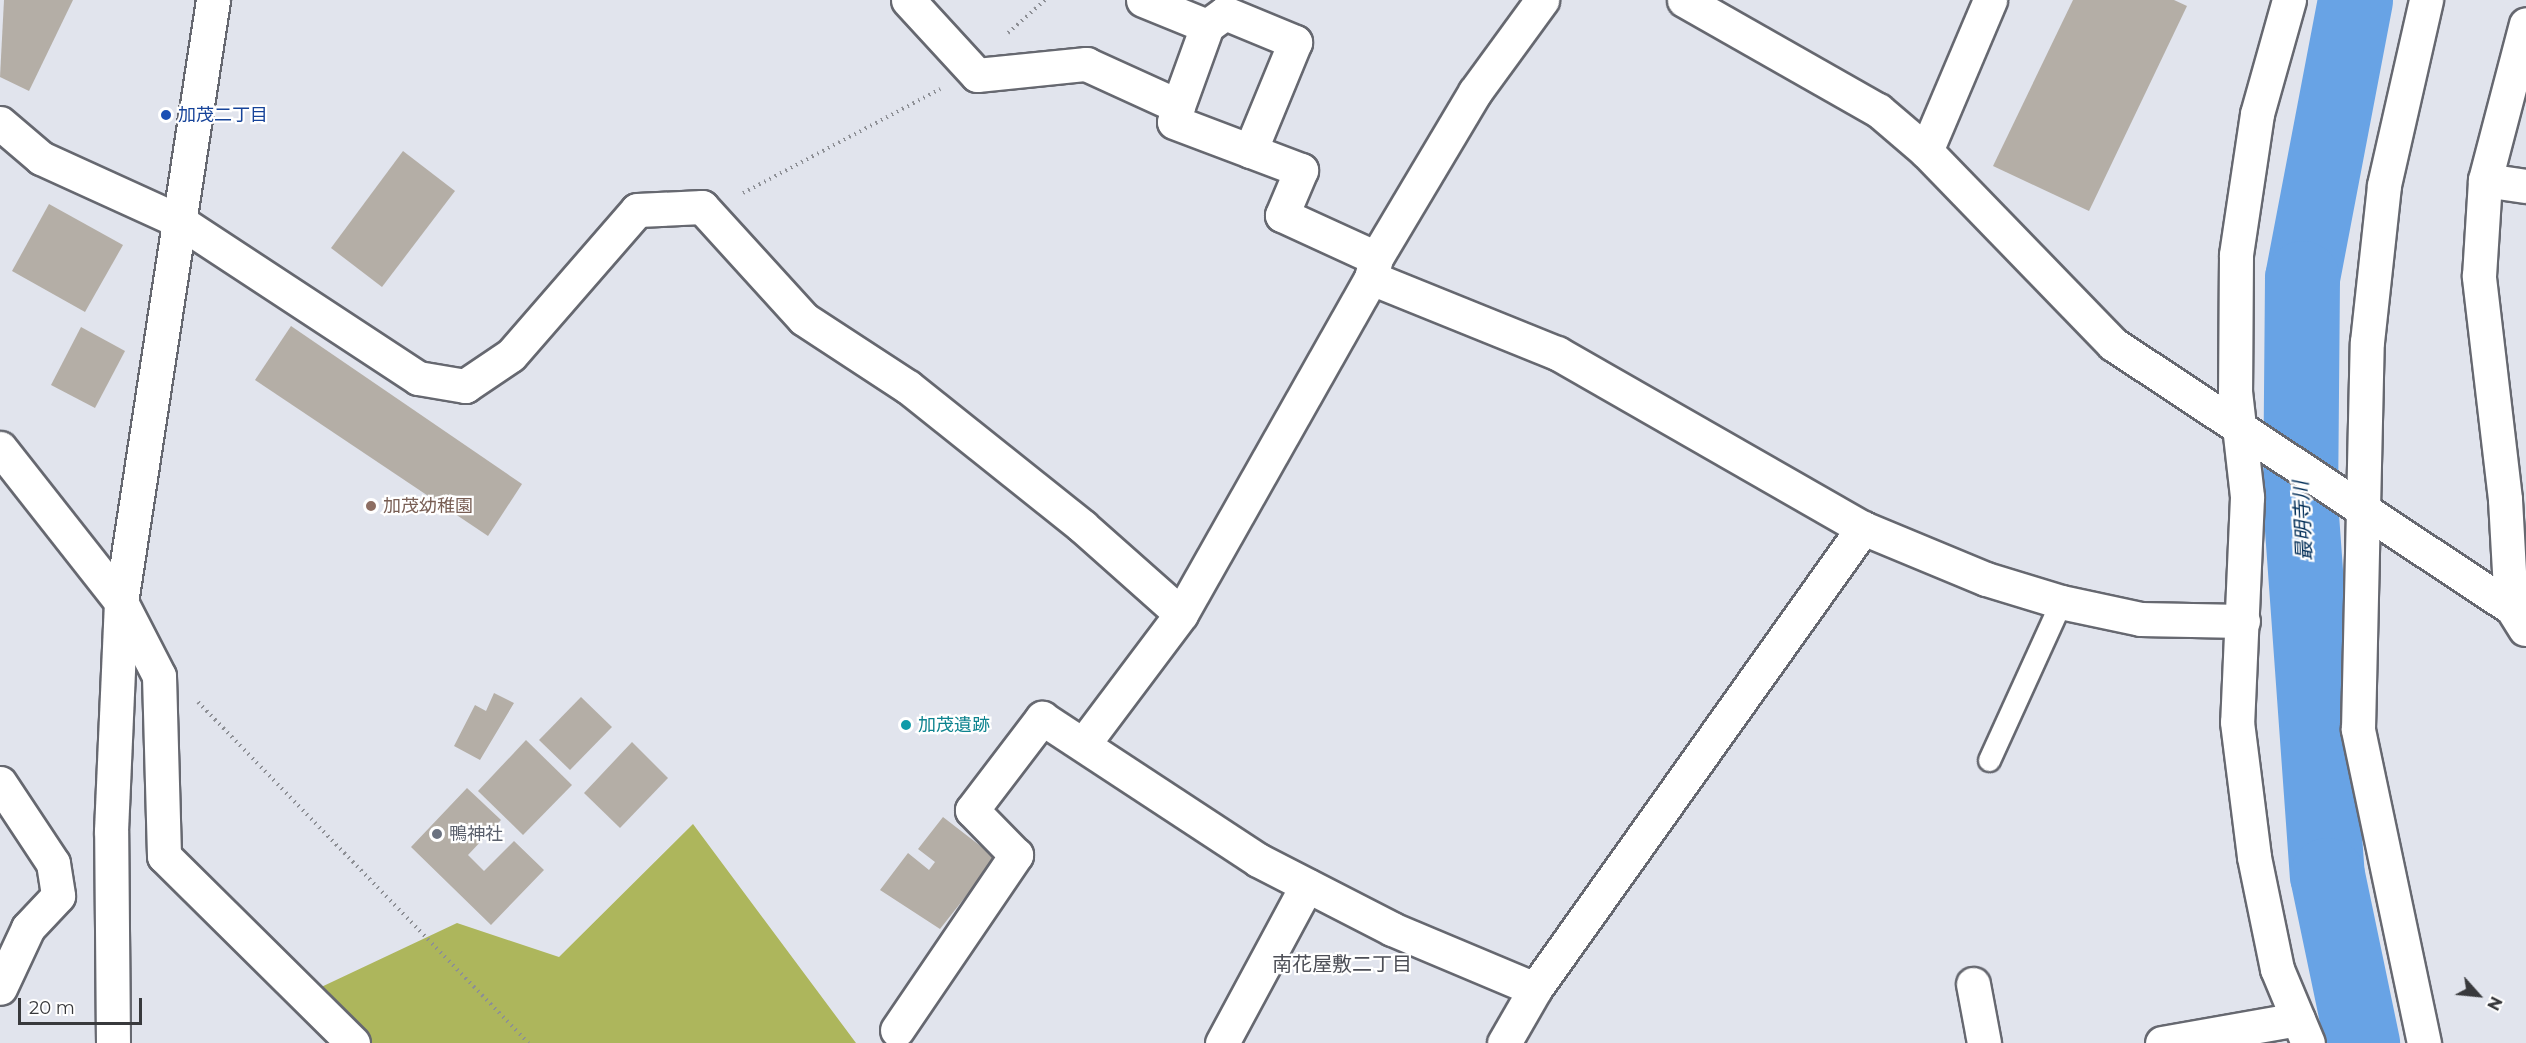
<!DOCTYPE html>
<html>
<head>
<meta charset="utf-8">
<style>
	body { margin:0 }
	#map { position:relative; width:2526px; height:1043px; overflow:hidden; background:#e1e4ed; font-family:Montserrat,"Noto Sans JP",sans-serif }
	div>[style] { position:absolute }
	.forest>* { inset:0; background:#adb65c }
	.river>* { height:75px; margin:-37.5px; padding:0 37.5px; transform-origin:37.5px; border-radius:37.5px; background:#68a3e5 }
	.building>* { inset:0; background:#b4aea6 }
	.path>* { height:4px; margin-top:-2px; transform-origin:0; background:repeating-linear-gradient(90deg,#8d8f95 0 1.5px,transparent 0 6px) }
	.roads { filter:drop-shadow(2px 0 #666870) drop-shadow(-2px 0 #666870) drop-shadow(0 2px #666870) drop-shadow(0 -2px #666870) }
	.service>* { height:21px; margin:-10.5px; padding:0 10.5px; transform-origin:10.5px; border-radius:10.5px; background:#fff }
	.minor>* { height:33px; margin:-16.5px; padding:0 16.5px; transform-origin:16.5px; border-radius:16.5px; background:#fff }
	.tertiary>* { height:33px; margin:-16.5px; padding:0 16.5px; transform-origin:16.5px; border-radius:16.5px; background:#fff }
	.dots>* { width:16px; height:16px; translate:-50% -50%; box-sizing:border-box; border:3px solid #fff; border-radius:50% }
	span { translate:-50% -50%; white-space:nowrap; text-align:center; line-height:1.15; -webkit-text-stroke:4.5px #fff; paint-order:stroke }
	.transit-label { font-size:18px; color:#164399 }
	.left { translate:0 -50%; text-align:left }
	.education-label { font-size:18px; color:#785e54 }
	.culture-label { font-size:18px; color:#0d838f }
	.worship-label { font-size:18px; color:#5b616d }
	.water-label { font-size:20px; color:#022e57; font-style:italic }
	.neighbourhood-label { font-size:20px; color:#4c4e56 }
	.north { position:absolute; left:2448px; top:965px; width:60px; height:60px; -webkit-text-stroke:4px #fff; paint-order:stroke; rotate:117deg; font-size:16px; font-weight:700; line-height:24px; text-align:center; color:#38393c }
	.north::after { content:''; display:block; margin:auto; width:21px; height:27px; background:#38393c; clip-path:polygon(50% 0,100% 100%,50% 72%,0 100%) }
	.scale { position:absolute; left:18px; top:998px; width:124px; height:27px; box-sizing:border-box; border:3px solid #38393c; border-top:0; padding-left:8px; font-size:18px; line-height:21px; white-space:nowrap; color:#38393c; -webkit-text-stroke:4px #fff; paint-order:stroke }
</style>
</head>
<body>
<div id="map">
	<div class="forest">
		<i style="clip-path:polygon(693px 824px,856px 1043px,370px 1043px,317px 989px,457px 923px,559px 957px)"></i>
	</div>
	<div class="river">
		<i style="left:2355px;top:0;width:283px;rotate:100.8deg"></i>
		<i style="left:2302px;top:278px;width:223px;rotate:90.5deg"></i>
		<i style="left:2300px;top:501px;width:375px;rotate:85.9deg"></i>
		<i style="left:2327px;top:875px;width:172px;rotate:78.2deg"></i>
	</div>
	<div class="building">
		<i style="clip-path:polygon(4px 0,73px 0,29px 91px,0 77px)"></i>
		<i style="clip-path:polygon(2073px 0,2174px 0,2187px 6px,2089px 211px,1993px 166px)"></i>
		<i style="clip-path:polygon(403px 151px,455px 191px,382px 287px,331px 248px)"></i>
		<i style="clip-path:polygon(49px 204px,123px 245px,85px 312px,12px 271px)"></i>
		<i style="clip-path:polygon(291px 326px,522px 484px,488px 536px,255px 380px)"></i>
		<i style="clip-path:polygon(81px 327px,125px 351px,95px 408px,51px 385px)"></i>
		<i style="clip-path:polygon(494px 693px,514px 703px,480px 760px,454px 746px,475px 705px,486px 711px)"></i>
		<i style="clip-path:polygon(581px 697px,612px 727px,570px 770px,539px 740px)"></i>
		<i style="clip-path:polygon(526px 740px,572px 785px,523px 835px,478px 791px)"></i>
		<i style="clip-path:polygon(632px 742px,668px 778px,620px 828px,584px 793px)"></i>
		<i style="clip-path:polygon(467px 788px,501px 820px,468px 855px,484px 871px,514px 841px,544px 870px,491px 925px,411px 847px)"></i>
		<i style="clip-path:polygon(943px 817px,996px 858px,940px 929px,880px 890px,908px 853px,929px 870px,935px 862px,918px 849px)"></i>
	</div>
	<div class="path">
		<i style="left:1008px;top:33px;width:50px;rotate:-41.7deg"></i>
		<i style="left:743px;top:193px;width:223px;rotate:-27.8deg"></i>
		<i style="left:198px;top:702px;width:475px;rotate:45.9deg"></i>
	</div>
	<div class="roads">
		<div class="service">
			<i style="left:1989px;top:760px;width:174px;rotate:-65.5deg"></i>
		</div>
		<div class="minor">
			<i style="left:908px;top:0;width:102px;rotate:47.4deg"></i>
			<i style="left:977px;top:75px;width:110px;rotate:-5.8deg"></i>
			<i style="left:1086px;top:64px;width:101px;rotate:24.5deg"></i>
			<i style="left:1178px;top:106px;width:16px;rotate:104deg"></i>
			<i style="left:1174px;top:122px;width:136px;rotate:20.7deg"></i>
			<i style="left:1301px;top:170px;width:49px;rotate:112.9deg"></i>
			<i style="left:1282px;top:215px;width:103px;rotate:24.6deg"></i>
			<i style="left:1376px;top:258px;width:21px;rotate:104deg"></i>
			<i style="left:1371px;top:278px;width:201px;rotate:22deg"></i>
			<i style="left:1557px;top:353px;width:353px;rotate:29.8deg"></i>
			<i style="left:1863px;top:528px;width:133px;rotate:22.5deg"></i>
			<i style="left:1986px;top:579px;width:78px;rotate:17deg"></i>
			<i style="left:2061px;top:602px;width:81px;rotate:12.1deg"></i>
			<i style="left:2140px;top:619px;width:103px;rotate:1.1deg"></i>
			<i style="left:1143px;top:0;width:69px;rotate:22.1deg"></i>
			<i style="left:1207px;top:26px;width:85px;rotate:109.9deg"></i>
			<i style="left:2289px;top:0;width:118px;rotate:105.7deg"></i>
			<i style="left:2257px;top:114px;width:143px;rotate:98.5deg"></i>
			<i style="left:2236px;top:255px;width:136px;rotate:90.4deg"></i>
			<i style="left:2235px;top:391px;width:107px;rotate:83.5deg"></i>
			<i style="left:2247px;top:497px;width:225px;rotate:92.5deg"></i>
			<i style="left:2237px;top:722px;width:136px;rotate:82.8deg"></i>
			<i style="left:2254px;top:857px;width:114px;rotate:78.4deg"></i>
			<i style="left:2277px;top:969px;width:80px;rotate:67.3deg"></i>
			<i style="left:1207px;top:26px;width:22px;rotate:-36deg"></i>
			<i style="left:1225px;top:13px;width:76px;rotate:22.5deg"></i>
			<i style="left:1295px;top:42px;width:118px;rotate:112.4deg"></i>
			<i style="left:0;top:123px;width:54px;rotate:40.5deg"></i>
			<i style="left:41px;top:158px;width:152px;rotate:24.5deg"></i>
			<i style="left:179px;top:221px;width:286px;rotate:33.3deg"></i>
			<i style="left:418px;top:378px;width:48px;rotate:9.7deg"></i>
			<i style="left:465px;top:386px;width:55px;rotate:-34deg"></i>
			<i style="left:511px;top:355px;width:192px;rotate:-49deg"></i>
			<i style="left:637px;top:210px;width:65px;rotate:-2.6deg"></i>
			<i style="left:702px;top:207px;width:151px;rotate:47.7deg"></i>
			<i style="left:804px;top:319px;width:124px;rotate:33.2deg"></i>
			<i style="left:908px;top:387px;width:223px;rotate:38.6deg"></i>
			<i style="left:1082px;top:526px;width:132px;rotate:41.6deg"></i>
			<i style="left:1926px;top:151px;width:164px;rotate:-67deg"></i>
			<i style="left:2485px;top:180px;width:41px;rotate:8.3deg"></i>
			<i style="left:1376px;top:258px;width:193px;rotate:-59.2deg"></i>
			<i style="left:1475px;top:92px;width:114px;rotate:-53.9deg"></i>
			<i style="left:0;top:448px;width:196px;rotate:51.8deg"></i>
			<i style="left:121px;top:602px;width:83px;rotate:62.8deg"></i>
			<i style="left:159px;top:676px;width:180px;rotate:88.4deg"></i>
			<i style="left:164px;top:856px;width:266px;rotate:44.7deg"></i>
			<i style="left:2525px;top:629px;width:26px;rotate:-122deg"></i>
			<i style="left:2511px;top:607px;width:108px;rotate:-93.2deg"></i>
			<i style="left:2505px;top:499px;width:225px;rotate:-96.7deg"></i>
			<i style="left:2479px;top:276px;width:96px;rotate:-86.4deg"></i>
			<i style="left:2485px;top:180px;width:161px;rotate:-75.3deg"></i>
			<i style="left:1085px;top:742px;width:160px;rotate:-53.1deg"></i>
			<i style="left:1181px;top:614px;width:386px;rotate:-60.5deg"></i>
			<i style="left:0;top:783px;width:96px;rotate:56.5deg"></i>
			<i style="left:53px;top:863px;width:33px;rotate:81deg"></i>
			<i style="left:58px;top:896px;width:44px;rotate:133.2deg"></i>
			<i style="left:28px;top:928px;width:66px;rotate:115deg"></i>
			<i style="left:1973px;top:984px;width:60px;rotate:79.4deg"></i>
			<i style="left:897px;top:1030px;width:212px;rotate:-55.8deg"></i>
			<i style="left:1016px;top:855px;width:63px;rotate:-134.4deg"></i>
			<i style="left:972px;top:810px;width:116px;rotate:-52.7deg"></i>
			<i style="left:1042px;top:718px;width:258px;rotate:33.3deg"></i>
			<i style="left:1258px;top:860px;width:151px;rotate:27.2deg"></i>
			<i style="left:1392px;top:929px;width:155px;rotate:22.8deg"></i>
			<i style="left:1535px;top:989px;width:566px;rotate:-54.57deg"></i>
			<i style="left:1222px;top:1043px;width:179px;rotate:-61.7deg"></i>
			<i style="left:1504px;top:1043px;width:62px;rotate:-60.1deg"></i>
			<i style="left:2162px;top:1043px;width:138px;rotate:-10deg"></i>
			<i style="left:2424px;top:1043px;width:321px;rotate:-101.9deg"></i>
			<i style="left:2358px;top:729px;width:387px;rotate:-88.7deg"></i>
			<i style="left:2367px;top:342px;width:158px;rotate:-83.8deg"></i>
			<i style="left:2384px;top:185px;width:190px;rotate:-77.2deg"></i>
		</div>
		<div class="tertiary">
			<i style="left:1684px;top:0;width:223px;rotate:29.6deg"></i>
			<i style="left:1878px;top:110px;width:63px;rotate:40.5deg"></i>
			<i style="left:1926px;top:151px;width:269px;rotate:45.9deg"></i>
			<i style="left:2113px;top:344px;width:495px;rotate:33.5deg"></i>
			<i style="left:113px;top:1043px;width:212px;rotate:-90.5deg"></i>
			<i style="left:111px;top:831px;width:229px;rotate:-87.5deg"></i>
			<i style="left:121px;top:602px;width:609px;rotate:-81.31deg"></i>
		</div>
	</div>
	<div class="dots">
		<i style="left:166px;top:115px;background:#1a4fb4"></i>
		<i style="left:371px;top:506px;background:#8d6e63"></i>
		<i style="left:906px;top:725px;background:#0f9aa8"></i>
		<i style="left:437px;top:834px;background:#6b7280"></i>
	</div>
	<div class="transit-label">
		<span class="left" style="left:178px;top:115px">加茂二丁目</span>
	</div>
	<div class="education-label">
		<span class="left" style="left:383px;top:506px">加茂幼稚園</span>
	</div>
	<div class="culture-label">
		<span class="left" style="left:918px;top:725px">加茂遺跡</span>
	</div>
	<div class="worship-label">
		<span class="left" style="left:449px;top:834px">鴨神社</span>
	</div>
	<div class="water-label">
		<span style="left:2303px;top:521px;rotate:-93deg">最明寺川</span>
	</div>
	<div class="neighbourhood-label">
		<span style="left:1342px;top:964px">南花屋敷二丁目</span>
	</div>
	<div class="north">N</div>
	<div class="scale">20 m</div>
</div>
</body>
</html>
